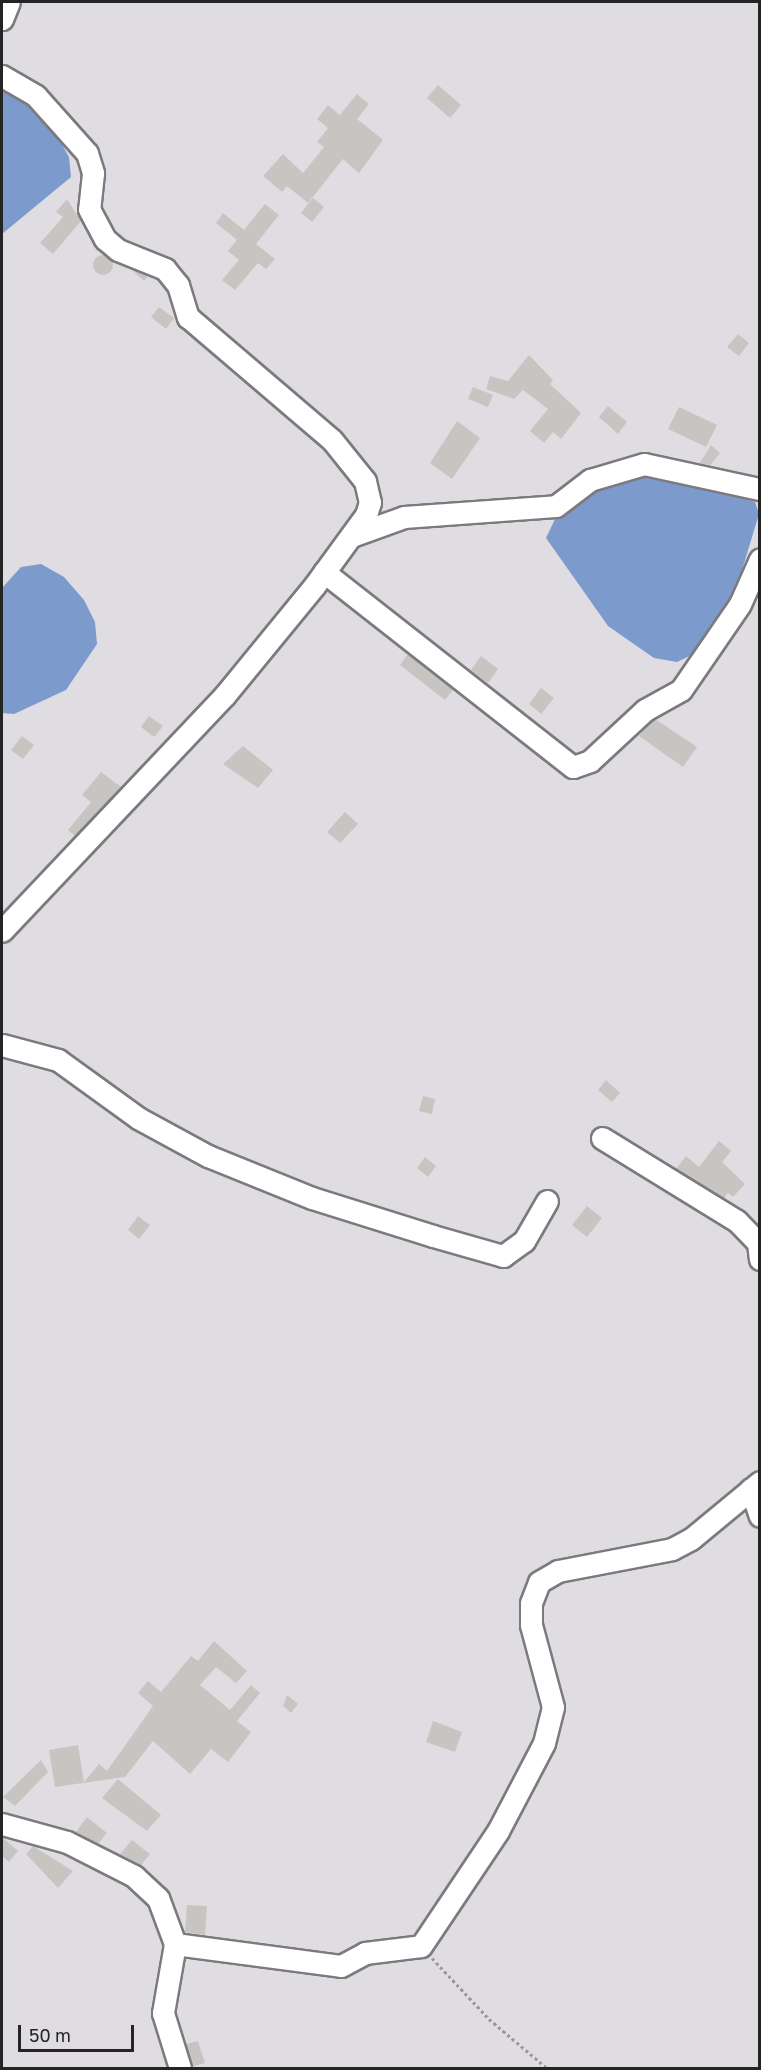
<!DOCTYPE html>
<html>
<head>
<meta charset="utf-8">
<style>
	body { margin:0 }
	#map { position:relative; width:761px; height:2070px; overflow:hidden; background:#dfdde1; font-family:"Golos Text",sans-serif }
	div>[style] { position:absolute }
	.water>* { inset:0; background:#7d9acc }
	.building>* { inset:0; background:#c7c5c1 }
	.round { border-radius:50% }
	.path>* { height:3px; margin-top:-1.5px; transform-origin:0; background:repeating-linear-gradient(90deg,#9a989b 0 3px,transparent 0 6px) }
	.roads { filter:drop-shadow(2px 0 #7c7a7d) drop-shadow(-2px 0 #7c7a7d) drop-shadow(0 2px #7c7a7d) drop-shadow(0 -2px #7c7a7d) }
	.minor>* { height:21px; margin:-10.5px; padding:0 10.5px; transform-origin:10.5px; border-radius:10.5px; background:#fff }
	span { translate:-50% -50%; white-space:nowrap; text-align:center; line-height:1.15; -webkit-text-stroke:6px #dfdde1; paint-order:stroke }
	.frame { position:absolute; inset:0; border:3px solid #252425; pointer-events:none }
	.scale { position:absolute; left:18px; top:2025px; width:116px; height:27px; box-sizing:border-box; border:3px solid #252425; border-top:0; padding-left:8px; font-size:18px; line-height:21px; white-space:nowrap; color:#252425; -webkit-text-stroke:4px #dfdde1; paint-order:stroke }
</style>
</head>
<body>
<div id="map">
	<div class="water">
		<i style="clip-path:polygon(2px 91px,26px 102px,55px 132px,69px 157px,71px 177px,2px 234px)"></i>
		<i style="clip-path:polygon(665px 476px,755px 502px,759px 514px,732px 603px,702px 650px,677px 662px,654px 658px,608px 626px,546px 538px,555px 519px,589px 494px,628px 477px)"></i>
		<i style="clip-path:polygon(41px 564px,64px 577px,84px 600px,95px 622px,97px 644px,66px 690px,14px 714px,2px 713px,2px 588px,21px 567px)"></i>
	</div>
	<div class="building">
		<i style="clip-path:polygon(438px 85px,461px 105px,450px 118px,427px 98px)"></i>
		<i style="clip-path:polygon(357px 94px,369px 104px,357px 119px,383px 140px,359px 173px,343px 159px,308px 203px,287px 186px,282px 192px,263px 176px,283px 154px,303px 173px,324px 147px,317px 142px,328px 128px,317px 119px,328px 105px,340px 115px)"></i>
		<i style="clip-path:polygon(313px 198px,324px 207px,312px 222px,301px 213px)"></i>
		<i style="clip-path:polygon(67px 199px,81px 221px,53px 254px,40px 243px,63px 217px,56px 212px)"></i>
		<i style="clip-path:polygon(265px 204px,279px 215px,256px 244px,275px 259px,266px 269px,258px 263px,235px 290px,222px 280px,239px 260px,228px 251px,237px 240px,216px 223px,223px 213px,244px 230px)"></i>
		<i class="round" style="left:93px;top:255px;width:20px;height:20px"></i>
		<i style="clip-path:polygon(130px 268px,148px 276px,144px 281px)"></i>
		<i style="clip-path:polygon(159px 307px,174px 318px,166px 329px,151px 317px)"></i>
		<i style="clip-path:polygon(738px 334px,749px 343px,739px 356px,727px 347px)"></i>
		<i style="clip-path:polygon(529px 355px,553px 380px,550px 384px,581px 413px,561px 439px,553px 432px,544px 443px,530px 431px,548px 409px,523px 390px,514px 399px,486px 389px,490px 376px,508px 381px)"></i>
		<i style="clip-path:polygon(473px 387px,493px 395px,488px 407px,468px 399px)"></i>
		<i style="clip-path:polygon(608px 406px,627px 422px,618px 434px,599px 417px)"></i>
		<i style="clip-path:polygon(679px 407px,717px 425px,706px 447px,668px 429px)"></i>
		<i style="clip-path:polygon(457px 421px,480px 438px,452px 479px,430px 463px)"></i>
		<i style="clip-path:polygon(711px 445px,720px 453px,710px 465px,700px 463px)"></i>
		<i style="clip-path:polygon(408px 654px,453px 690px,445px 700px,400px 665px)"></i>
		<i style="clip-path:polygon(481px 656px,498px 669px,488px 683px,471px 670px)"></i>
		<i style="clip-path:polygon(541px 688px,554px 698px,541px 714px,529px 704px)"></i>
		<i style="clip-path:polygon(149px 716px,163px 726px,154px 737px,141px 727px)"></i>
		<i style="clip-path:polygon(655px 719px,697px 747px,683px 767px,639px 736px)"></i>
		<i style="clip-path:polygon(22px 736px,34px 745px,23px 759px,11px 750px)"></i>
		<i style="clip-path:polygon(243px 746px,273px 770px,258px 788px,223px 764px)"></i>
		<i style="clip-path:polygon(101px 772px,121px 787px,75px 836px,68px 830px,91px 802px,82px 795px)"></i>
		<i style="clip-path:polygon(345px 812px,358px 824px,340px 843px,327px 832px)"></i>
		<i style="clip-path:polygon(606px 1080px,620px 1093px,612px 1102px,598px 1090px)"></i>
		<i style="clip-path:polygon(423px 1096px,435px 1099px,432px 1114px,419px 1111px)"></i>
		<i style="clip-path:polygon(719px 1141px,731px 1151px,722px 1162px,745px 1184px,733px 1197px,728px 1193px,724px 1198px,676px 1169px,686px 1156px,699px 1167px)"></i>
		<i style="clip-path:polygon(425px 1157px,436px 1166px,428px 1177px,417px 1168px)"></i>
		<i style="clip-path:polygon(587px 1206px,602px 1218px,587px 1237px,572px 1225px)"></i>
		<i style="clip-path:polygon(138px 1216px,150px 1225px,139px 1239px,128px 1230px)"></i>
		<i style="clip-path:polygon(214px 1641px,247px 1671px,236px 1683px,216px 1667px,200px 1685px,230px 1710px,251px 1685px,260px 1693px,237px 1721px,251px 1732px,228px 1762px,211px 1749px,190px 1774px,153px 1741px,125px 1777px,55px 1787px,49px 1750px,78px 1745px,84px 1782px,99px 1764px,107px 1771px,153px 1706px,138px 1693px,148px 1681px,161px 1692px,191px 1656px,198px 1661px)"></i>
		<i style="clip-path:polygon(287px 1695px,298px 1704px,291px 1713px,283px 1706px)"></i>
		<i style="clip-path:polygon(433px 1721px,462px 1732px,455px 1752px,426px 1742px)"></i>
		<i style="clip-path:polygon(41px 1760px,48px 1772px,15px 1806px,3px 1797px)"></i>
		<i style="clip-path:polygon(118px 1779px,161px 1815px,147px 1831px,102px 1798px)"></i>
		<i style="clip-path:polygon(87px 1817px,107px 1833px,98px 1844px,76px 1832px)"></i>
		<i style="clip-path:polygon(2px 1837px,18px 1851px,9px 1862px,2px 1856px)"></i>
		<i style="clip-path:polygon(132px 1840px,150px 1854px,141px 1865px,120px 1854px)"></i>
		<i style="clip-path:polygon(33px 1846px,73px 1871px,58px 1888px,26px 1854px)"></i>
		<i style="clip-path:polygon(187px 1905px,207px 1906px,205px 1935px,185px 1932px)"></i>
		<i style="clip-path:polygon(198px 2041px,205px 2063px,192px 2067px,186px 2044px)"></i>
	</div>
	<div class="path">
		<i style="left:432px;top:1958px;width:83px;rotate:46.9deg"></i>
		<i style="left:489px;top:2019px;width:76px;rotate:40.2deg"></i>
	</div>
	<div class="roads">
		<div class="minor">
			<i style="left:2px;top:19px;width:18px;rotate:-68deg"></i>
			<i style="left:2px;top:76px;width:39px;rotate:30deg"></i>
			<i style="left:36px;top:96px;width:76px;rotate:48.2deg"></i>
			<i style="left:87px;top:153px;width:21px;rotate:73deg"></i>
			<i style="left:93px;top:173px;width:36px;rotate:96deg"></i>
			<i style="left:89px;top:209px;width:34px;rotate:62deg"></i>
			<i style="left:105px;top:239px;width:17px;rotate:40deg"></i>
			<i style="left:118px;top:250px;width:51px;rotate:22deg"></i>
			<i style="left:165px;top:269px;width:21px;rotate:51deg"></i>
			<i style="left:178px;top:285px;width:34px;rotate:73deg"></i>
			<i style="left:188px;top:317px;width:189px;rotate:40.5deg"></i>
			<i style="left:332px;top:440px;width:53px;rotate:51.2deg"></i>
			<i style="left:365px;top:481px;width:22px;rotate:77deg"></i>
			<i style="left:370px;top:502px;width:14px;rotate:107deg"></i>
			<i style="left:366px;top:515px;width:87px;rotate:126.1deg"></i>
			<i style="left:315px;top:585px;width:144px;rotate:129.3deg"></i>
			<i style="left:224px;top:696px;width:323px;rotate:133.4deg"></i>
			<i style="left:354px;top:535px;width:53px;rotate:-19.8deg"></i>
			<i style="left:404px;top:517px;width:152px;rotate:-4.1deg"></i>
			<i style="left:556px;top:506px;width:43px;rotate:-37.4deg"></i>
			<i style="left:590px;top:480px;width:56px;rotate:-16.5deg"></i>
			<i style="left:644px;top:464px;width:119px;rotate:12.2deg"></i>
			<i style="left:324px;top:572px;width:316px;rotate:38.1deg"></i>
			<i style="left:573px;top:767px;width:18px;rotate:-19deg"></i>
			<i style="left:590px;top:761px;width:75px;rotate:-42.8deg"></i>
			<i style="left:645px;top:710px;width:41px;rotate:-29.1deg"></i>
			<i style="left:681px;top:690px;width:104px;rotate:-55.5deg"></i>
			<i style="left:740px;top:604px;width:49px;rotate:-66deg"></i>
			<i style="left:2px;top:1045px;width:58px;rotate:15deg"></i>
			<i style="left:58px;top:1060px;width:99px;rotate:35.9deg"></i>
			<i style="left:138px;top:1118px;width:80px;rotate:28.5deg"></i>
			<i style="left:208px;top:1156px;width:112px;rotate:22deg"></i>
			<i style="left:312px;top:1198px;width:127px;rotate:17.4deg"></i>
			<i style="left:433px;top:1236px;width:73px;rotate:15.9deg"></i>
			<i style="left:503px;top:1256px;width:26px;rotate:-36deg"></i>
			<i style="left:524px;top:1241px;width:46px;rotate:-60.1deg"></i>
			<i style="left:602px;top:1138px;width:158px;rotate:31.6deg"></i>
			<i style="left:737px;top:1221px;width:30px;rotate:46deg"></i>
			<i style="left:758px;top:1243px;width:16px;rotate:83deg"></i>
			<i style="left:751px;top:1489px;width:28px;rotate:72deg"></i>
			<i style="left:2px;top:1824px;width:67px;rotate:15.5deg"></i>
			<i style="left:67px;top:1842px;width:75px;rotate:26.9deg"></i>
			<i style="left:134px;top:1876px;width:33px;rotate:43deg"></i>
			<i style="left:158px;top:1898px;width:49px;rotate:69.7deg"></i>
			<i style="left:175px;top:1944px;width:70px;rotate:99.9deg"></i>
			<i style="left:163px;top:2013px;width:58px;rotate:72.8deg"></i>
			<i style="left:175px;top:1944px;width:167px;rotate:7.5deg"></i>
			<i style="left:341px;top:1966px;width:27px;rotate:-28deg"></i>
			<i style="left:365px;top:1953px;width:56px;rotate:-7.1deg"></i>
			<i style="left:421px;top:1946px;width:138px;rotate:-56.2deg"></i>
			<i style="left:498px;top:1831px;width:99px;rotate:-62.4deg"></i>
			<i style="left:544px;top:1743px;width:37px;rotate:-76deg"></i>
			<i style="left:553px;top:1707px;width:85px;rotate:-105deg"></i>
			<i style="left:531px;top:1625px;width:22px;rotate:-90deg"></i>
			<i style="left:531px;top:1603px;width:22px;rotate:-69deg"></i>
			<i style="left:539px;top:1582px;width:22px;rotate:-30deg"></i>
			<i style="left:558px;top:1571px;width:116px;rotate:-10.9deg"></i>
			<i style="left:672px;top:1549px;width:21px;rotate:-28deg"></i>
			<i style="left:691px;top:1539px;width:89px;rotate:-39.6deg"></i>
		</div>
	</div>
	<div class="frame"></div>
	<div class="scale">50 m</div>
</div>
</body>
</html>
